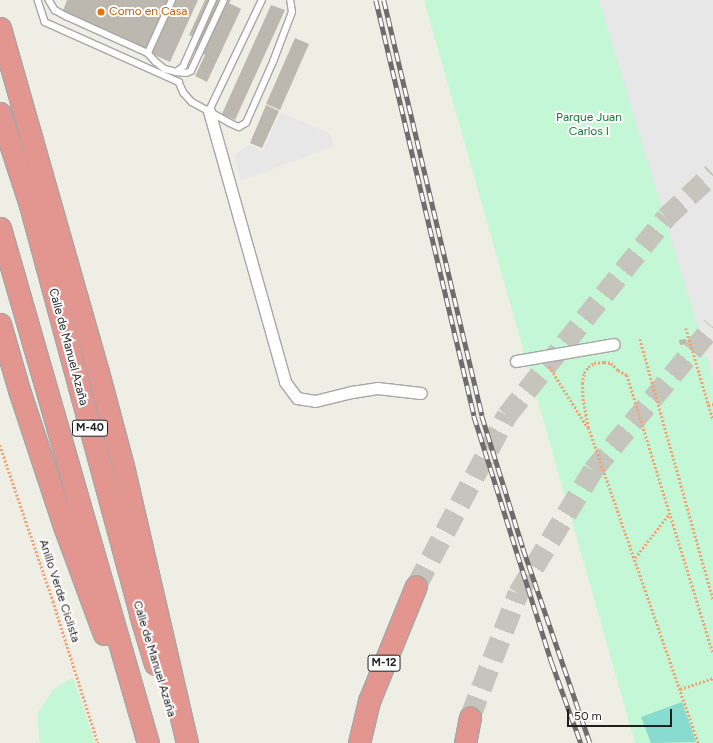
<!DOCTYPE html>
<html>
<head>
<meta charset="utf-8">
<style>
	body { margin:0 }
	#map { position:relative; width:713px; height:743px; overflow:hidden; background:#efeee5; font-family:Figtree,sans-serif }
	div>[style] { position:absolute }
	.park>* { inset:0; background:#c4f7d5 }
	.pitch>* { inset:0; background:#87dbcf }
	.parking>* { inset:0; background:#e7e7e7 }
	.building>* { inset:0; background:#bcb8af }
	.highway-tunnel>* { height:21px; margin-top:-10.5px; transform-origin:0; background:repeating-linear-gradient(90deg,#c5c5bd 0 21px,transparent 0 31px) }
	.path>* { height:2.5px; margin-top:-1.25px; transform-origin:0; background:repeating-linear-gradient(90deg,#f4a072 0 2px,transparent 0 4px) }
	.roads { filter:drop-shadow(1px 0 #a6a6a6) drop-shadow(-1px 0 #a6a6a6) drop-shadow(0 1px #a6a6a6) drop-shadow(0 -1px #a6a6a6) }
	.lane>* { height:5.5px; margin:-2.75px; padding:0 2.75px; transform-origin:2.75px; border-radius:2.75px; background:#fff }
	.street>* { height:11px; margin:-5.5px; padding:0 5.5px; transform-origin:5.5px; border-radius:5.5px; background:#fff }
	.highway>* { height:21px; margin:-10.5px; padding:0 10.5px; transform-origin:10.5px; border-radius:10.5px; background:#e39690 }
	.rail>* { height:4.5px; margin-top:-2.25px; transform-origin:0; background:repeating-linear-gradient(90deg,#fff 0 9px,#6d6d6d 0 18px); box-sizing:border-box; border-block:1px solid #6d6d6d }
	.dots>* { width:11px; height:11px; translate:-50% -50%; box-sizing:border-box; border:2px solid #fff; border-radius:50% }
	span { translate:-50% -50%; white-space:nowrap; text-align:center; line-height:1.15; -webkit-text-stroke:4px #fff; paint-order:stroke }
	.shield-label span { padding:1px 3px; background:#fff; border:1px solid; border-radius:3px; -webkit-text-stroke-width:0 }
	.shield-label { font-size:11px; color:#1f1f1f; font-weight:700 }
	.food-label { font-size:12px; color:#c56008 }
	.left { translate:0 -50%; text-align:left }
	.park-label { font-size:12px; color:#107a33 }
	.street-label { font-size:12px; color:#1f1f1f }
	.scale { position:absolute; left:567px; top:709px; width:105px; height:18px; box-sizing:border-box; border:2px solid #1f1f1f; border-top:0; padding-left:5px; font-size:12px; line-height:14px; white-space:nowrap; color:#1f1f1f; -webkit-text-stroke:3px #fff; paint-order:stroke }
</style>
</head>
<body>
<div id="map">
	<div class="park">
		<i style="clip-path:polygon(424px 0,713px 0,713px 743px,635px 743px)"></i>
		<i style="clip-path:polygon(73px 677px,95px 743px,41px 743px,39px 741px,38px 713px,53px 690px)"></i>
	</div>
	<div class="pitch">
		<i style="clip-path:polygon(682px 702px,696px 742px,651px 743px,641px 717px)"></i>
	</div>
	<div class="parking">
		<i style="clip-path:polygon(599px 0,713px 0,713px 378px)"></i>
		<i style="clip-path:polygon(280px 112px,330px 134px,334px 146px,241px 181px,234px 155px,249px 145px,263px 151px)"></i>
	</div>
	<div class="building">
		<i style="clip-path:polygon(67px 0,198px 0,170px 62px,62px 13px)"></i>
		<i style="clip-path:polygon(205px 0,231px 0,229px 3px,241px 9px,207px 82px,195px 76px,205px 55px,193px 49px,198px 39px,189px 35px)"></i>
		<i style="clip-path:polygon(271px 5px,285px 10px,235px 120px,222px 114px)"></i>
		<i style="clip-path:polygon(295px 38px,309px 44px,280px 110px,266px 104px)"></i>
		<i style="clip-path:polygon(266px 105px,279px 111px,262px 148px,250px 143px)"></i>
		<i style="clip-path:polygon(686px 339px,687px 344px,680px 345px,679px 340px)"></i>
	</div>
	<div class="highway-tunnel">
		<i style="left:416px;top:586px;width:194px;rotate:-62deg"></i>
		<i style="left:507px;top:415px;width:254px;rotate:-51.2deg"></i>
		<i style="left:666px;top:217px;width:64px;rotate:-43.1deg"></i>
		<i style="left:470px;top:717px;width:133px;rotate:-68.8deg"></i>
		<i style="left:518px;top:593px;width:144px;rotate:-58.6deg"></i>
		<i style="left:593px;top:470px;width:187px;rotate:-50.2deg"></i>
	</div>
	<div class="path">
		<i style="left:686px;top:328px;width:96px;rotate:73.6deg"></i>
		<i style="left:640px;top:339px;width:270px;rotate:74.3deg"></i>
		<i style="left:549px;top:366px;width:71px;rotate:57.7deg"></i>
		<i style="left:708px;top:405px;width:5px;rotate:-11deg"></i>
		<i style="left:0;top:445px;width:165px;rotate:71.2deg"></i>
		<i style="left:53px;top:601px;width:149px;rotate:72.4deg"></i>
		<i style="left:635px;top:558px;width:56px;rotate:-52.3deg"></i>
		<i style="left:680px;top:689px;width:35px;rotate:-18deg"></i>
		<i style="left:698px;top:743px;width:334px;rotate:-109.2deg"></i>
		<i style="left:588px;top:428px;width:27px;rotate:-100deg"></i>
		<i style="left:583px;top:401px;width:17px;rotate:-93deg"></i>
		<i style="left:582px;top:384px;width:11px;rotate:-80deg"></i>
		<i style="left:584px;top:373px;width:7px;rotate:-56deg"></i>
		<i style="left:588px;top:367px;width:7px;rotate:-34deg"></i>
		<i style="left:594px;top:363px;width:10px;rotate:-6deg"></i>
		<i style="left:604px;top:362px;width:7px;rotate:8deg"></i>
		<i style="left:611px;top:363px;width:10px;rotate:45deg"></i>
		<i style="left:618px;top:370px;width:10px;rotate:29deg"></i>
		<i style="left:627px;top:375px;width:290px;rotate:72.8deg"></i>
	</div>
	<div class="roads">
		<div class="lane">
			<i style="left:38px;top:0;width:23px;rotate:72deg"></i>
			<i style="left:45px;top:22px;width:147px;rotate:24.1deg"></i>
			<i style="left:179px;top:82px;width:12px;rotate:66deg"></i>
			<i style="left:184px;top:93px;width:12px;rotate:48deg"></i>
			<i style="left:192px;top:102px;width:43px;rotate:28.9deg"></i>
			<i style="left:230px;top:123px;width:10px;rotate:24deg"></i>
			<i style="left:239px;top:127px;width:8px;rotate:-30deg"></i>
			<i style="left:246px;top:123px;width:67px;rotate:-66.1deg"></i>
			<i style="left:273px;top:62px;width:53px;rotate:-69.2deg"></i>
			<i style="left:292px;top:12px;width:12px;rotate:-99deg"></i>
			<i style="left:49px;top:0;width:12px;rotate:59deg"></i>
			<i style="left:55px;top:10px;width:13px;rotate:29deg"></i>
			<i style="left:66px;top:16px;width:90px;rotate:24.3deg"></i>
			<i style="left:148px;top:53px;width:12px;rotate:48deg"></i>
			<i style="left:156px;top:62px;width:11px;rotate:38deg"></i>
			<i style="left:165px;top:69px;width:11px;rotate:15deg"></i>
			<i style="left:176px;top:72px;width:9px;rotate:-36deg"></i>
			<i style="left:183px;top:67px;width:73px;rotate:-65.9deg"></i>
			<i style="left:148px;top:53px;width:58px;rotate:-65.6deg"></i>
			<i style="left:176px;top:72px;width:10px;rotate:6deg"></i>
			<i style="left:186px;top:73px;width:5px;rotate:-22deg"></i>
			<i style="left:191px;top:71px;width:78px;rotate:-65.1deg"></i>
			<i style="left:209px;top:111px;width:123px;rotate:-64.5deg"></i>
		</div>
		<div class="street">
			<i style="left:209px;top:111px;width:281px;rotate:74.3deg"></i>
			<i style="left:285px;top:382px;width:20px;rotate:53deg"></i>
			<i style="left:297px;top:398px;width:18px;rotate:9deg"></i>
			<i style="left:315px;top:401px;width:38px;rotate:-14deg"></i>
			<i style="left:352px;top:392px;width:25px;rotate:-9deg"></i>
			<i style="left:377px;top:388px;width:44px;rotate:6.5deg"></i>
			<i style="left:516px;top:361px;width:99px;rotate:-9.8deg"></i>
		</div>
		<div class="highway">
			<i style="left:0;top:28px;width:358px;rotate:74.1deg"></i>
			<i style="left:98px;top:372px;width:97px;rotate:75.1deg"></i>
			<i style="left:123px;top:466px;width:284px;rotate:77deg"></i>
			<i style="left:0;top:113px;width:97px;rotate:71.9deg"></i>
			<i style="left:30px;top:205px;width:424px;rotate:74.9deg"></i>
			<i style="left:140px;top:614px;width:52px;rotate:73.3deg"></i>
			<i style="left:0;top:228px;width:536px;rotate:73.97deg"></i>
			<i style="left:0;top:324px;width:69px;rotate:73.9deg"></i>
			<i style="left:19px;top:390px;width:143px;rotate:71.7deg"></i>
			<i style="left:64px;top:526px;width:115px;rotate:69.7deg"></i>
			<i style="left:359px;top:743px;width:43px;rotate:-76.6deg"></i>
			<i style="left:369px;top:701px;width:124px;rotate:-67.8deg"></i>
			<i style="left:465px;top:743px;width:26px;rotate:-79deg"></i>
		</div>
	</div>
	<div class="rail">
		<i style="left:376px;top:0;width:427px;rotate:76.7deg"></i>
		<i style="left:474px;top:416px;width:259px;rotate:72.5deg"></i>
		<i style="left:552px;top:663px;width:85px;rotate:70.1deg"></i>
		<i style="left:384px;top:0;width:427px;rotate:76.7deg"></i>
		<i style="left:482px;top:416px;width:138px;rotate:72.7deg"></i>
		<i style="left:523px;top:548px;width:206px;rotate:71deg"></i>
	</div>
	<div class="dots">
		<i style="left:101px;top:12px;background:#e8710a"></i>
	</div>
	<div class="shield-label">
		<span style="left:90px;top:428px">M-40</span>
		<span style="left:384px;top:663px">M-12</span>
	</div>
	<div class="food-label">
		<span class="left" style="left:109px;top:12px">Como en Casa</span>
	</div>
	<div class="park-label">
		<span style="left:589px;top:125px">Parque Juan<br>Carlos I</span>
	</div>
	<div class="street-label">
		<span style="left:68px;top:347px;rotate:75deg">Calle de Manuel Azaña</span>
		<span style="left:59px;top:591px;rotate:72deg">Anillo Verde Ciclista</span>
		<span style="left:154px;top:659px;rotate:73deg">Calle de Manuel Azaña</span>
	</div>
	<div class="scale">50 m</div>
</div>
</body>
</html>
